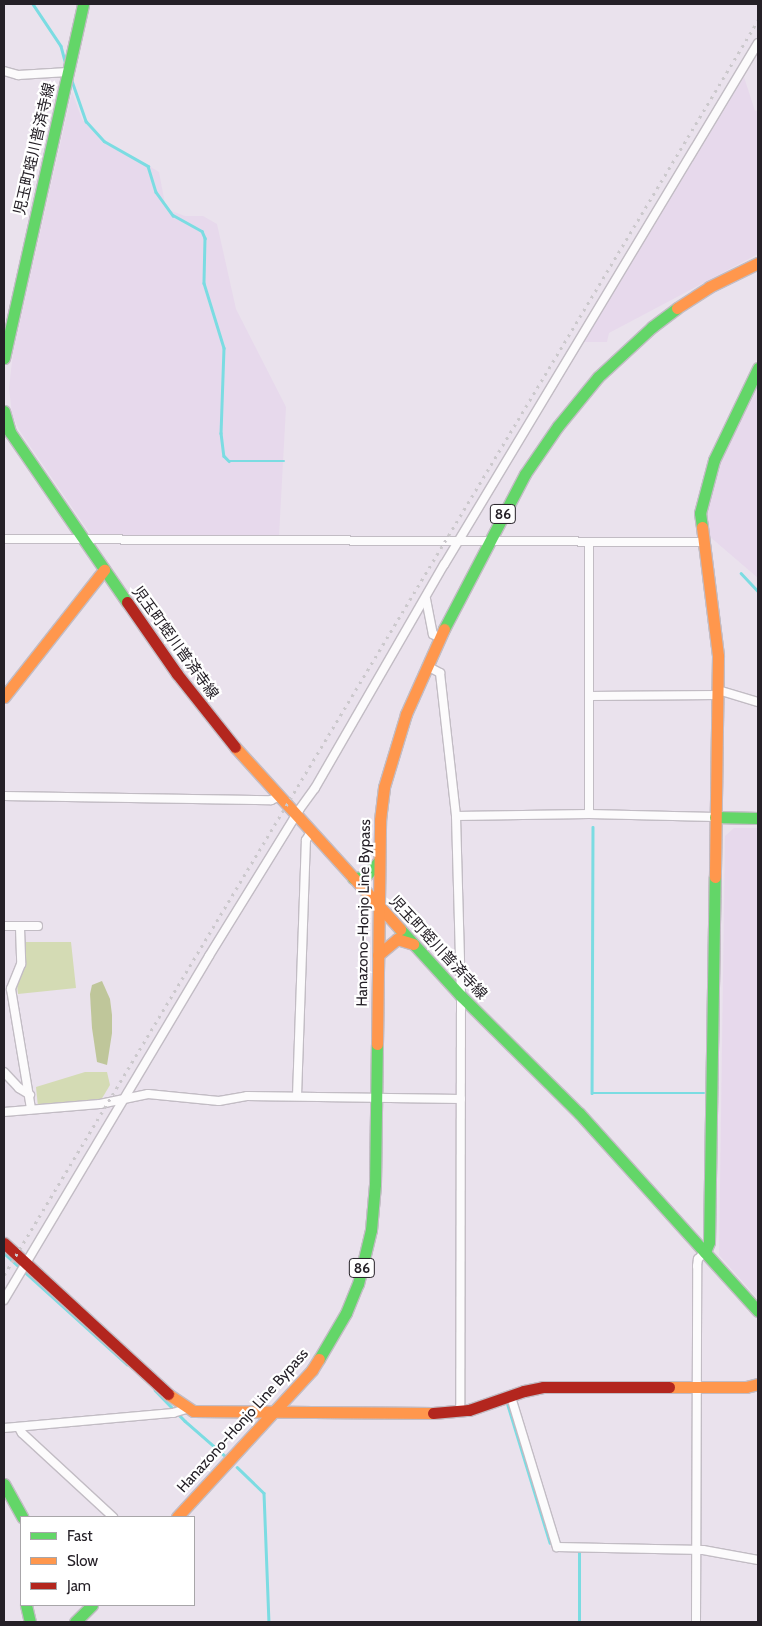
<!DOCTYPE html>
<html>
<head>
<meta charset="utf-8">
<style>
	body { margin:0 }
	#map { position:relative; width:762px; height:1626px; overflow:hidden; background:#eae2ed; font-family:Cabin,"Noto Sans JP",sans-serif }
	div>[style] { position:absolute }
	.built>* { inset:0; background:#e7d9ec }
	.green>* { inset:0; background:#d4dbb4 }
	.forest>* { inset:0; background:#bfc69a }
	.stream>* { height:2.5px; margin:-1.25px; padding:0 1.25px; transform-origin:1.25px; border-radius:1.25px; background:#7bdce2 }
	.roads { filter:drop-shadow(1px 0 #c2bcc4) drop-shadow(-1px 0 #c2bcc4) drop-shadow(0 1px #c2bcc4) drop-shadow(0 -1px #c2bcc4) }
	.street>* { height:8px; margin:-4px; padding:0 4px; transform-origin:4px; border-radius:4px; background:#fcfbfc }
	.fast>* { height:11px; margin:-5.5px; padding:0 5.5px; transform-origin:5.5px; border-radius:5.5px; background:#63d668 }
	.slow>* { height:11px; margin:-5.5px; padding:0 5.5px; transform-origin:5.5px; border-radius:5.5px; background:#ff974d }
	.jam>* { height:11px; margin:-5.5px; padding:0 5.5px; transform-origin:5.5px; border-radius:5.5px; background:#b3261e }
	.rail>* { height:2.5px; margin-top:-1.25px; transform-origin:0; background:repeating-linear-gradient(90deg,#cbc8cc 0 2.5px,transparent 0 7.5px) }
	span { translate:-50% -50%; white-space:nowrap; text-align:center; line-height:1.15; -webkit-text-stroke:4.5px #fff; paint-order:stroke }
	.shield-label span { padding:1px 4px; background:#fff; border:1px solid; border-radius:4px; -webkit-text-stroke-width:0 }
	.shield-label { font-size:14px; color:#252027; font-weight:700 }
	.street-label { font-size:15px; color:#252027 }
	.frame { position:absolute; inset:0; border:5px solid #252027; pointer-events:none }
	.legend { position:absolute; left:20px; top:1516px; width:175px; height:90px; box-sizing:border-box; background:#fff; border:1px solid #a8a6a9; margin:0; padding:6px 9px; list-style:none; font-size:15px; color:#252027 }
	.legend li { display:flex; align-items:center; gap:10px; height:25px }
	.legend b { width:25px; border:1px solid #a8a6a9 }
</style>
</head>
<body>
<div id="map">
	<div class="built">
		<i style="clip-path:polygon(744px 77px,755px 111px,758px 110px,758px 254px,609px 333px,607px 342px,584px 342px)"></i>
		<i style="clip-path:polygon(72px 92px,82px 119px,103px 143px,134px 157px,159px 172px,166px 209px,185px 216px,203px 216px,217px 224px,236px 309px,286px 407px,279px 536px,91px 535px,19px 430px,12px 414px,9px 388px,13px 353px)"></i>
		<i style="clip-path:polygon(758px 380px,758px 578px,709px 536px,706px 519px,714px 477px)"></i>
		<i style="clip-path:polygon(734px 828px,758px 828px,758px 1299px,719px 1255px,725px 836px)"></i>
	</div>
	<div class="green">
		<i style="clip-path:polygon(23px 942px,71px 942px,76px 988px,18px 994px,17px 985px,24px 966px)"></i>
		<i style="clip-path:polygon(85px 1072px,107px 1072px,110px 1085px,101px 1100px,38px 1107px,36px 1087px)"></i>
	</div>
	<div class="forest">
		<i style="clip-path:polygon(102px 981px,110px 999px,112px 1015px,112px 1033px,107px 1065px,97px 1062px,92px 1028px,90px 994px,92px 985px)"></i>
	</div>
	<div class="stream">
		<i style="left:33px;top:4px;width:50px;rotate:56.3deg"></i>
		<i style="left:61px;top:46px;width:16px;rotate:75deg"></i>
		<i style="left:71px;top:78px;width:46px;rotate:70.8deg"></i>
		<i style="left:86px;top:121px;width:27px;rotate:48deg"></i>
		<i style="left:104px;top:141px;width:51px;rotate:29.6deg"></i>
		<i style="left:148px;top:166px;width:27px;rotate:73deg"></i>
		<i style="left:156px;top:192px;width:29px;rotate:54deg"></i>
		<i style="left:173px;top:215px;width:33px;rotate:29deg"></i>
		<i style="left:202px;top:231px;width:8px;rotate:67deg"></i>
		<i style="left:205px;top:238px;width:45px;rotate:91.3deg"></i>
		<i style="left:204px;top:283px;width:68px;rotate:72.9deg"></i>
		<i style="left:224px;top:348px;width:85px;rotate:92deg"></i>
		<i style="left:221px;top:433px;width:23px;rotate:83deg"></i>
		<i style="left:224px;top:456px;width:7px;rotate:45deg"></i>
		<i style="left:229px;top:461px;width:55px"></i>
		<i style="left:741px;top:573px;width:25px;rotate:47deg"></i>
		<i style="left:593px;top:827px;width:266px;rotate:90.2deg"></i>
		<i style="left:592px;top:1093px;width:112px"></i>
		<i style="left:4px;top:1253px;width:166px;rotate:42.1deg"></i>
		<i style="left:155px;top:1390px;width:43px;rotate:45.9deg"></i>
		<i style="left:185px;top:1421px;width:52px;rotate:41.1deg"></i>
		<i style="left:507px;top:1402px;width:147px;rotate:73deg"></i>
		<i style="left:237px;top:1467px;width:37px;rotate:44deg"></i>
		<i style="left:264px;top:1493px;width:129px;rotate:87.8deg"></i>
		<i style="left:559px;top:1543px;width:20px;rotate:6deg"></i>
		<i style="left:579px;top:1622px;width:70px;rotate:-90deg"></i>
	</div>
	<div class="roads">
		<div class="street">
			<i style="left:4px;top:71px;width:15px;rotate:16deg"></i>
			<i style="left:18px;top:75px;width:50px;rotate:-3.4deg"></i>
			<i style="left:4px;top:539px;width:698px;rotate:0.25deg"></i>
			<i style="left:589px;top:542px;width:272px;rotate:90deg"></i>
			<i style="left:426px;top:599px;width:36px;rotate:79deg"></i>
			<i style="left:433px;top:634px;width:8px;rotate:30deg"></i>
			<i style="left:427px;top:666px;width:15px;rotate:28deg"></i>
			<i style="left:440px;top:673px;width:144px;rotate:83.6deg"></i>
			<i style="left:456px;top:816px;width:180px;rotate:88.4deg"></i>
			<i style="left:461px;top:996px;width:416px;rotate:90.1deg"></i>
			<i style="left:718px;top:690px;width:42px;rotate:16.7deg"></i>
			<i style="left:589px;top:696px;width:128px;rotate:-0.4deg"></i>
			<i style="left:4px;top:796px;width:267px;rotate:0.9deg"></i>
			<i style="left:271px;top:800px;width:8px;rotate:-23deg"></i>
			<i style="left:456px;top:816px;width:133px;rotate:-0.9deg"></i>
			<i style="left:589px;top:814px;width:126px;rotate:1.4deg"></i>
			<i style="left:4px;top:926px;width:34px"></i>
			<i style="left:20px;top:928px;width:36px;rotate:88deg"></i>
			<i style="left:21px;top:964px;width:27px;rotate:112deg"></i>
			<i style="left:11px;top:989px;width:122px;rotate:80.5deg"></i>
			<i style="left:4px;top:1072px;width:22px;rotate:47deg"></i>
			<i style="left:19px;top:1088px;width:13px;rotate:32deg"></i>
			<i style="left:297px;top:1096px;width:256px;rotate:-88deg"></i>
			<i style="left:306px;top:840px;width:9px;rotate:-58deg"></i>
			<i style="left:4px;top:1112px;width:96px;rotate:-4.8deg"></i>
			<i style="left:100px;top:1104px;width:49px;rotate:-11.8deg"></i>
			<i style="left:148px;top:1094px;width:71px;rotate:5.6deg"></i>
			<i style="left:219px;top:1101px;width:28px;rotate:-10deg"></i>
			<i style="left:247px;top:1096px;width:214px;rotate:0.8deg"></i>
			<i style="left:4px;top:1300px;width:400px;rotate:-59.2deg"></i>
			<i style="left:209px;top:956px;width:172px;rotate:-58.3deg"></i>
			<i style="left:299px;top:810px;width:27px;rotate:-54deg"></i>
			<i style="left:315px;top:788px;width:258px;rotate:-60deg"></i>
			<i style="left:444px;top:565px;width:609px;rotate:-58.97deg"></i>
			<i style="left:511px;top:1397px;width:157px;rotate:73deg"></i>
			<i style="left:557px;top:1547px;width:146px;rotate:1.2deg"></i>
			<i style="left:703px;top:1550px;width:56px;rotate:10.3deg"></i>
			<i style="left:4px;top:1428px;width:170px;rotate:-5.1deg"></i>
			<i style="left:173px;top:1413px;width:14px;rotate:-17deg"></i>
			<i style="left:19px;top:1428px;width:6px;rotate:59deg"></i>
			<i style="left:22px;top:1433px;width:124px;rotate:42.7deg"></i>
			<i style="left:696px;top:1622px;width:356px;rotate:-89.8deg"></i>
			<i style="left:697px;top:1266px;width:7px;rotate:-82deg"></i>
			<i style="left:698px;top:1259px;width:10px;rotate:-45deg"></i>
		</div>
		<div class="fast">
			<i style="left:4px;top:358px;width:363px;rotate:-77.4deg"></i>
			<i style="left:4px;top:411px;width:22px;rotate:74deg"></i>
			<i style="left:10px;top:432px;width:206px;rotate:55.5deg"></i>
			<i style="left:702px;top:527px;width:14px;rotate:-98deg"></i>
			<i style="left:700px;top:513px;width:55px;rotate:-75.2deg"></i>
			<i style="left:714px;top:460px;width:102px;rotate:-64.4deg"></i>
			<i style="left:444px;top:629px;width:175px;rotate:-62.4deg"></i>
			<i style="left:525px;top:474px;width:58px;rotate:-55.5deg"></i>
			<i style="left:558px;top:426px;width:63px;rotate:-50.8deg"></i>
			<i style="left:598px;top:377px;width:74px;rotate:-42.8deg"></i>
			<i style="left:652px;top:327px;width:31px;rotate:-37deg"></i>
			<i style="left:715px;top:817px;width:43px;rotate:1.3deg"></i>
			<i style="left:353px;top:878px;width:12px;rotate:-5deg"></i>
			<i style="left:365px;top:877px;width:20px;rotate:-49deg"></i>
			<i style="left:400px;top:929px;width:91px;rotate:47.7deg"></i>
			<i style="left:461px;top:996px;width:166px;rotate:44.8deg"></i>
			<i style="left:579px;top:1113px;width:267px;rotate:47.9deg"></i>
			<i style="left:705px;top:1252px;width:11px;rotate:-68deg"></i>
			<i style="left:709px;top:1242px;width:365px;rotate:-89.1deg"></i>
			<i style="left:319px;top:1359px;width:53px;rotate:-59.6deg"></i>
			<i style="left:346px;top:1313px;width:31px;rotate:-68deg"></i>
			<i style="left:358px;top:1284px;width:56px;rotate:-76.5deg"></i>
			<i style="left:371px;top:1230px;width:46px;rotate:-85deg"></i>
			<i style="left:375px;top:1184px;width:140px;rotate:-89.2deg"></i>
			<i style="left:4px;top:1484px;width:38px;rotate:61deg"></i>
			<i style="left:26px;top:1605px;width:17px;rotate:77deg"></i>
			<i style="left:75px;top:1622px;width:24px;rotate:-45deg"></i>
		</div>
		<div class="slow">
			<i style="left:677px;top:308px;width:38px;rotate:-33deg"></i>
			<i style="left:709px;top:287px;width:55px;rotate:-26.1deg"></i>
			<i style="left:702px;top:527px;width:130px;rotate:82.9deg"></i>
			<i style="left:718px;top:656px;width:221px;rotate:90.8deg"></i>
			<i style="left:4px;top:697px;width:162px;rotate:-51.8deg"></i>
			<i style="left:235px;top:747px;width:246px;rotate:47.8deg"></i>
			<i style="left:378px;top:955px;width:25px;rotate:-40deg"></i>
			<i style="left:397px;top:939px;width:17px;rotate:17deg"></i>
			<i style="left:377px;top:1044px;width:224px;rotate:-89.2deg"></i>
			<i style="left:380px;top:820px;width:33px;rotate:-83deg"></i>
			<i style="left:384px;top:787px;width:76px;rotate:-73.2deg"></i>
			<i style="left:406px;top:714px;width:93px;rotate:-65.9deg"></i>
			<i style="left:669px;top:1387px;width:77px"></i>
			<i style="left:746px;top:1387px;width:12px;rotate:-14deg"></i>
			<i style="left:168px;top:1394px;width:30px;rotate:34deg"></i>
			<i style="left:193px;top:1411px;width:240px;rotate:0.5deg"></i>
			<i style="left:177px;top:1517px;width:200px;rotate:-47.4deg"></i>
			<i style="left:312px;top:1370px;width:13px;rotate:-58deg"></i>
		</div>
		<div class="jam">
			<i style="left:127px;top:602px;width:88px;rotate:55.2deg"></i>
			<i style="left:177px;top:674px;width:93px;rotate:51.5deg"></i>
			<i style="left:4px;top:1243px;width:223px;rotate:42.6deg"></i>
			<i style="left:433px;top:1413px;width:36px;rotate:-5deg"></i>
			<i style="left:469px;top:1410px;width:58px;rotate:-19.1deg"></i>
			<i style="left:524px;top:1391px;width:19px;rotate:-12deg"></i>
			<i style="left:543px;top:1387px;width:126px"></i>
		</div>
	</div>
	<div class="rail">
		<i style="left:4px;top:1275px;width:1464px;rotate:-59deg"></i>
	</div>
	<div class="shield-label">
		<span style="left:503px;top:514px">86</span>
		<span style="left:362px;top:1268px">86</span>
	</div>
	<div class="street-label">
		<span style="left:35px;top:149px;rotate:-77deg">児玉町蛭川普済寺線</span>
		<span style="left:175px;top:643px;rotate:54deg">児玉町蛭川普済寺線</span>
		<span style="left:364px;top:913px;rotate:-89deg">Hanazono-Honjo Line Bypass</span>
		<span style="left:438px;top:948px;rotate:47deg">児玉町蛭川普済寺線</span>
		<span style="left:243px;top:1421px;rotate:-48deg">Hanazono-Honjo Line Bypass</span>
	</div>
	<div class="frame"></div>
	<ul class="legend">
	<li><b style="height:6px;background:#63d668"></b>Fast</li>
	<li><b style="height:6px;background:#ff974d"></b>Slow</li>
	<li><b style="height:6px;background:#b3261e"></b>Jam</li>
	</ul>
</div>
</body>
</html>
